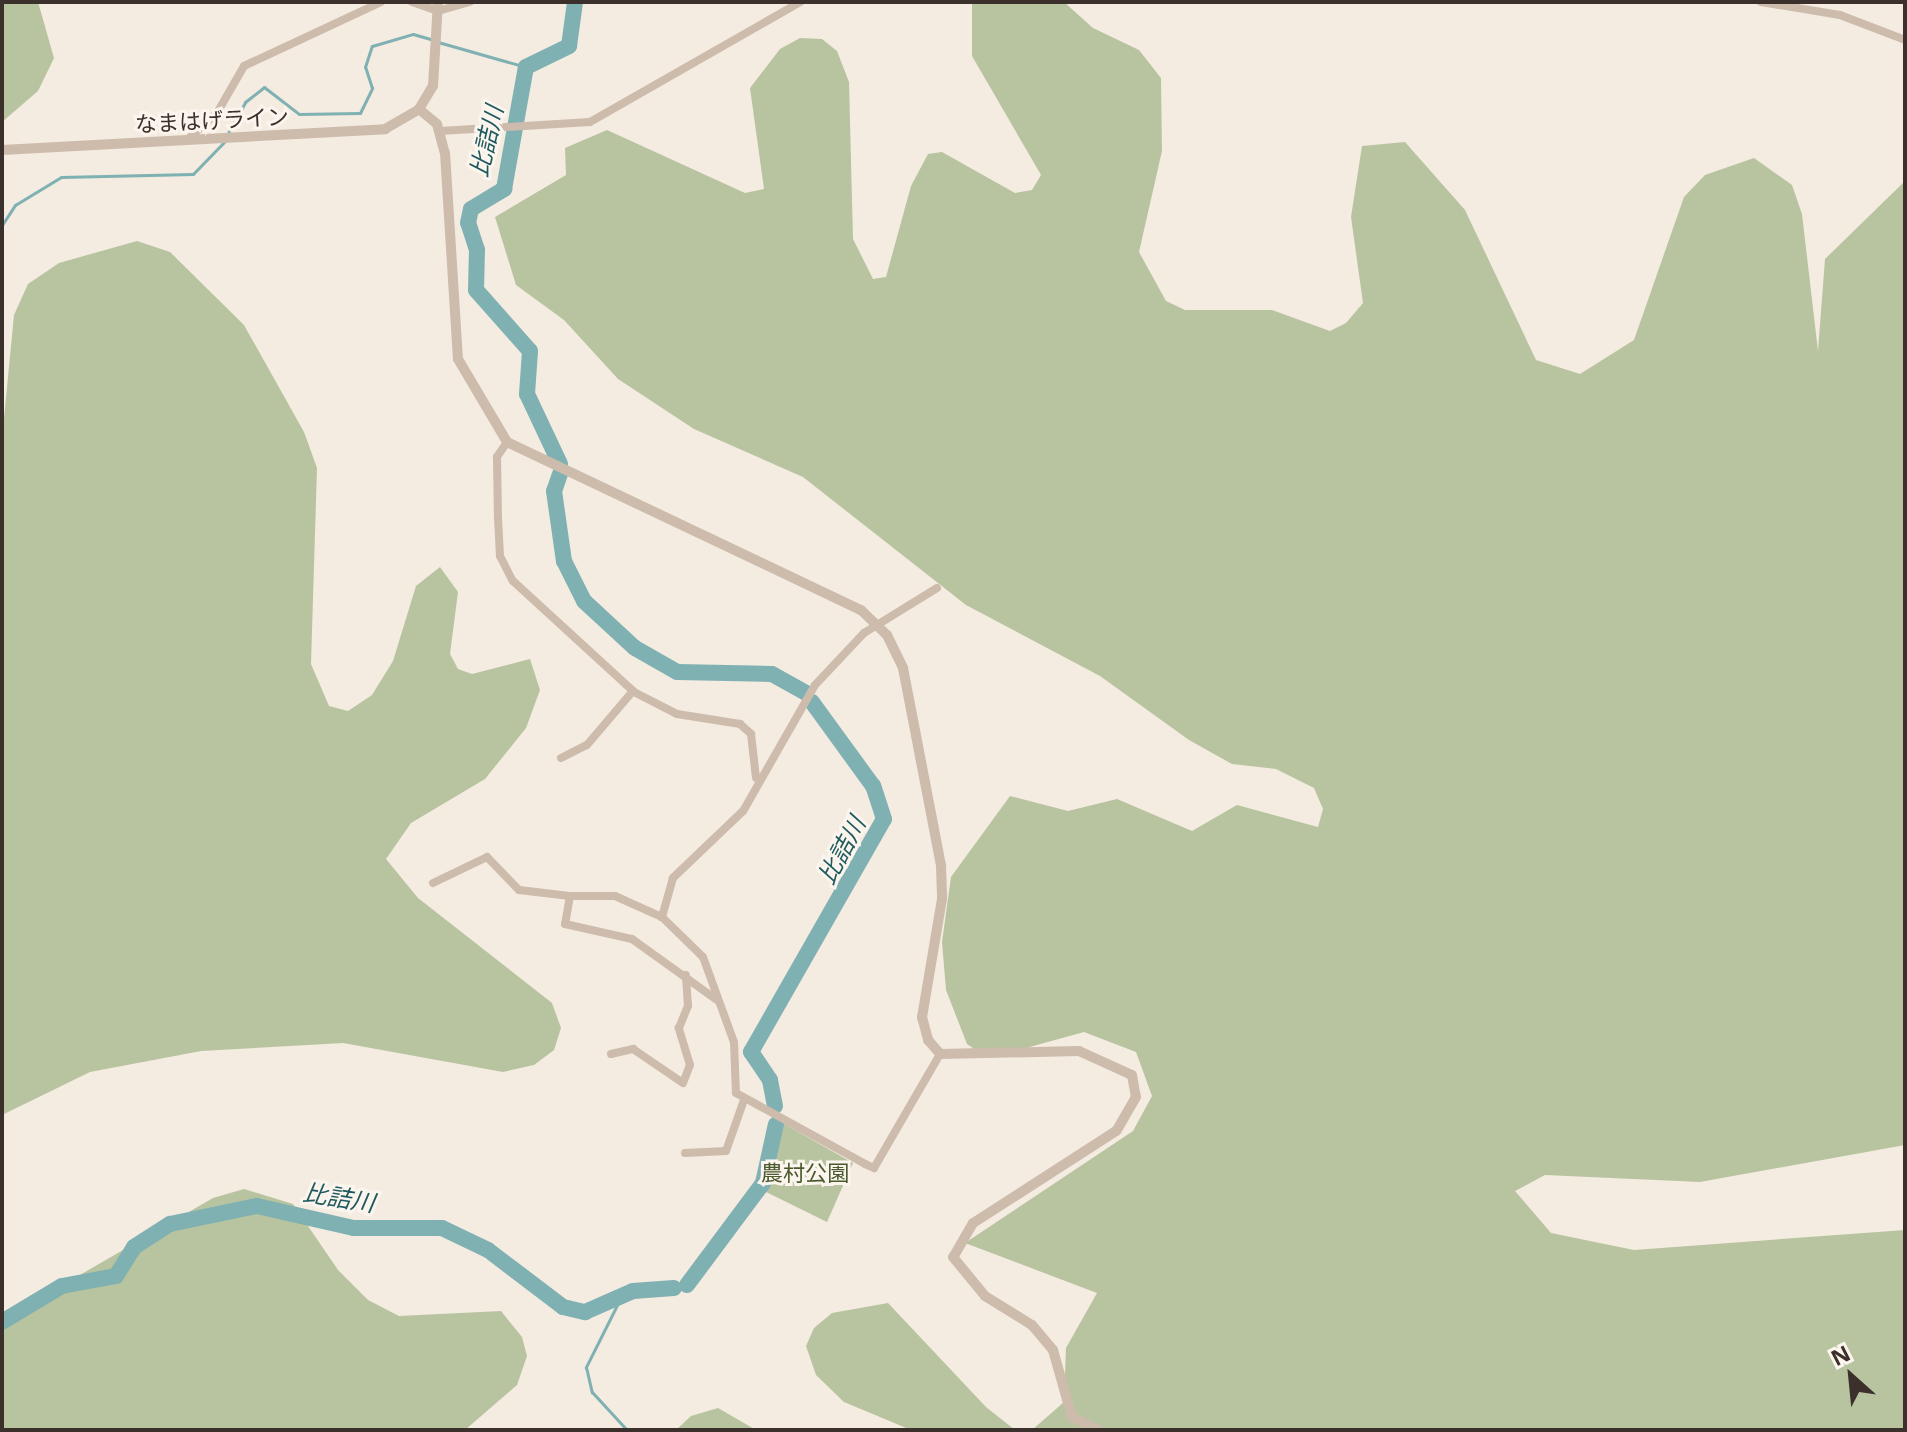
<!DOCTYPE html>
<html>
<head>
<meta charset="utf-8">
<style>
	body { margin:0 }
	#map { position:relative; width:1907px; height:1432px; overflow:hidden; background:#f4ebe1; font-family:"Open Sans","Noto Sans JP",sans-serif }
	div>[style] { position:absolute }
	.green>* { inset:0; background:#b8c4a0 }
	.stream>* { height:3px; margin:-1.5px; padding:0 1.5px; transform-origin:1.5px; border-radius:1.5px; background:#7fb0b2 }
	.river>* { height:16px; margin:-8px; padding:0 8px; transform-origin:8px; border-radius:8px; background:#7fb0b2 }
	.minor>* { height:8px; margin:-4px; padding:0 4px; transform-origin:4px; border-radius:4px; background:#cdbbac }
	.tertiary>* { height:10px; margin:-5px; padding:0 5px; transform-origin:5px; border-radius:5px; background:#cdbbac }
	span { translate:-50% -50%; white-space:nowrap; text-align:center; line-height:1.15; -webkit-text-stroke:6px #fbf5ee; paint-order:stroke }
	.street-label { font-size:22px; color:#3b302b }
	.park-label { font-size:22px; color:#4a5a2e }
	.water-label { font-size:24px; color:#1f5a5e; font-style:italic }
	.frame { position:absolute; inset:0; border:4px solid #3b302b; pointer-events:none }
	.north { position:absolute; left:1811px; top:1336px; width:80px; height:80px; -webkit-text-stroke:6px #fbf5ee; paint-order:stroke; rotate:333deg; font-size:22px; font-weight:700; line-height:32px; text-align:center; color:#3b302b }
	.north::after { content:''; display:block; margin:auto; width:28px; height:36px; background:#3b302b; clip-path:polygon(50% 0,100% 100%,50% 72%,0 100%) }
</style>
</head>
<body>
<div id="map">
	<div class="green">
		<i style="clip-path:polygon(2px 2px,38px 2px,54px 58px,38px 91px,2px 122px)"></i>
		<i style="clip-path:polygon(972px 2px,1064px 2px,1093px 28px,1139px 50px,1161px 78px,1162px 151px,1139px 252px,1166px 301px,1185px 310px,1272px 310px,1330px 331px,1346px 323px,1363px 303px,1351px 217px,1362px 146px,1405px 142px,1465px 210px,1536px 360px,1580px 374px,1634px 340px,1684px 197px,1705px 175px,1754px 158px,1792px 185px,1802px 214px,1818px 351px,1825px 259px,1905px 181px,1905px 1145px,1700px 1182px,1545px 1175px,1515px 1191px,1551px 1233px,1634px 1250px,1905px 1230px,1905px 1430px,1032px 1430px,1064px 1402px,1066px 1348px,1097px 1293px,965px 1243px,1133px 1131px,1152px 1096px,1136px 1052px,1084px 1032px,1015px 1051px,980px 1053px,967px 1044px,946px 990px,942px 942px,951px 877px,1010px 796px,1068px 811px,1117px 799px,1192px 831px,1237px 805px,1318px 827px,1323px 809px,1314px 788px,1276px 769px,1232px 764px,1189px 740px,1100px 676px,966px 605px,803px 477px,694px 429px,618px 379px,564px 320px,516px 285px,495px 217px,566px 175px,565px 148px,607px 130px,745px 193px,764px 189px,750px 88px,780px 49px,800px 38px,822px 39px,837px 51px,849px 82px,853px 239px,873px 279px,886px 277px,911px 186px,928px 154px,942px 152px,1015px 193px,1032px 190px,1041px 175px,972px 56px)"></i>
		<i style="clip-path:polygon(137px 241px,170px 252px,244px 325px,304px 432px,317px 468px,311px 664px,329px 706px,348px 711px,372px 695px,393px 661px,416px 586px,440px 567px,458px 592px,450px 654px,458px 669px,472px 674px,530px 659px,540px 690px,526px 728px,485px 779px,411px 823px,386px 859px,418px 898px,552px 1003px,561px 1028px,554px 1050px,534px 1065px,503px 1072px,343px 1043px,201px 1051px,90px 1072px,2px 1115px,2px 439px,14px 315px,28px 284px,59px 263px)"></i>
		<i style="clip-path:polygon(781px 1122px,853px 1163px,827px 1222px,762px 1190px)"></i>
		<i style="clip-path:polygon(244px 1189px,293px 1204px,338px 1270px,368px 1300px,399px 1316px,501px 1311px,522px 1337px,527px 1356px,517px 1385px,465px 1430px,2px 1430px,2px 1320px,213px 1198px)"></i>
		<i style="clip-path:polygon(888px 1303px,986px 1407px,1015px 1430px,911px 1430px,844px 1402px,816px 1375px,806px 1346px,814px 1328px,832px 1313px)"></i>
		<i style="clip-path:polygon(718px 1408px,756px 1430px,676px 1430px,691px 1416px)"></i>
	</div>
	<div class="stream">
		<i style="left:438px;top:42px;width:91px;rotate:15.9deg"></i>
		<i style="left:227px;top:135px;width:38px;rotate:-61deg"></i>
		<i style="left:245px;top:102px;width:24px;rotate:-38deg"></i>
		<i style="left:264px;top:87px;width:44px;rotate:37.6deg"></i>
		<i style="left:299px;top:114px;width:61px;rotate:-0.9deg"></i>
		<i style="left:360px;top:113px;width:28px;rotate:-64deg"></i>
		<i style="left:372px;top:88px;width:22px;rotate:-108deg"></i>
		<i style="left:365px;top:67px;width:22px;rotate:-72deg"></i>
		<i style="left:372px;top:46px;width:43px;rotate:-16.3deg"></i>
		<i style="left:413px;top:34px;width:19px;rotate:16deg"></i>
		<i style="left:2px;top:225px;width:24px;rotate:-57deg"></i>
		<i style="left:15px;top:205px;width:54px;rotate:-31.3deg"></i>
		<i style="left:61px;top:177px;width:132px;rotate:-1.3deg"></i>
		<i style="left:193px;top:174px;width:45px;rotate:-45.9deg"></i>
		<i style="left:618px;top:1303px;width:72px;rotate:116.6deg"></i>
		<i style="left:586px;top:1367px;width:26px;rotate:77deg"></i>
		<i style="left:592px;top:1392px;width:52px;rotate:47.4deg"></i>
	</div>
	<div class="river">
		<i style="left:560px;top:464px;width:77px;rotate:-115.2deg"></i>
		<i style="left:527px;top:394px;width:43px;rotate:-86deg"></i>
		<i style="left:530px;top:351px;width:81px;rotate:-131.5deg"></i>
		<i style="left:476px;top:290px;width:40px;rotate:-88.6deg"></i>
		<i style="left:477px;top:250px;width:28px;rotate:-108deg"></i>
		<i style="left:468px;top:223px;width:14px;rotate:-78deg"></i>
		<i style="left:471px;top:209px;width:39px;rotate:-31deg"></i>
		<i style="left:504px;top:189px;width:124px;rotate:-79.8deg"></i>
		<i style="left:526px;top:67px;width:48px;rotate:-26deg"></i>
		<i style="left:569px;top:46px;width:44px;rotate:-82.2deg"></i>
		<i style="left:560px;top:474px;width:18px;rotate:109deg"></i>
		<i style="left:554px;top:491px;width:71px;rotate:81.9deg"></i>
		<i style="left:564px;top:561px;width:45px;rotate:63.4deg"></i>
		<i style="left:584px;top:601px;width:69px;rotate:42.7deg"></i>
		<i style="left:635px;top:648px;width:48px;rotate:29.7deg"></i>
		<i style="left:677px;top:672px;width:95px;rotate:1.2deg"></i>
		<i style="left:772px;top:674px;width:39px;rotate:29deg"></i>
		<i style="left:775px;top:1106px;width:26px;rotate:-101deg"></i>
		<i style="left:770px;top:1080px;width:34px;rotate:-124deg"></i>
		<i style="left:751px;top:1052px;width:268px;rotate:-60.3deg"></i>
		<i style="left:884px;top:819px;width:35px;rotate:-108deg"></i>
		<i style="left:873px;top:786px;width:104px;rotate:-126deg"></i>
		<i style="left:687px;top:1285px;width:127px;rotate:-53.3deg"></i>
		<i style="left:763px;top:1183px;width:60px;rotate:-77.6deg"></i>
		<i style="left:2px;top:1322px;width:70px;rotate:-31deg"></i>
		<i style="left:62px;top:1286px;width:55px;rotate:-10.5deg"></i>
		<i style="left:116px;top:1276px;width:34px;rotate:-58deg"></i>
		<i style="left:134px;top:1247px;width:43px;rotate:-32.6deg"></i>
		<i style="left:170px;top:1224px;width:89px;rotate:-11.7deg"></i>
		<i style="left:257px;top:1206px;width:99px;rotate:12.8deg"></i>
		<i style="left:354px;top:1228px;width:88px"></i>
		<i style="left:442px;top:1228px;width:51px;rotate:25.6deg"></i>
		<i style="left:488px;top:1250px;width:94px;rotate:37.2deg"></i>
		<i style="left:563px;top:1307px;width:23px;rotate:13deg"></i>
		<i style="left:585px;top:1312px;width:52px;rotate:-23.6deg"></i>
		<i style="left:633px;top:1291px;width:41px;rotate:-4.2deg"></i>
	</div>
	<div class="minor">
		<i style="left:412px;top:2px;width:28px;rotate:19deg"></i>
		<i style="left:438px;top:11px;width:33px;rotate:-16deg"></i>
		<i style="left:1761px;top:2px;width:80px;rotate:9.3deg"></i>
		<i style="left:1840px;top:15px;width:70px;rotate:21deg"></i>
		<i style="left:440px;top:131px;width:150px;rotate:-3.4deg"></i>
		<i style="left:590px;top:122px;width:242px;rotate:-29.7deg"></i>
		<i style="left:188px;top:139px;width:39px;rotate:-42deg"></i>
		<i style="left:217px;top:113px;width:54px;rotate:-60.1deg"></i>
		<i style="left:244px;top:66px;width:151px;rotate:-25deg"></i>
		<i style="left:507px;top:442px;width:18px;rotate:124deg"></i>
		<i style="left:497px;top:457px;width:61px;rotate:89.1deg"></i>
		<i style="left:498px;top:518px;width:38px;rotate:87deg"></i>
		<i style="left:500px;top:556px;width:28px;rotate:63deg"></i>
		<i style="left:513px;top:581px;width:164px;rotate:42.5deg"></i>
		<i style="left:634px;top:692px;width:48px;rotate:27.1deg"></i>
		<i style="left:677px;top:714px;width:64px;rotate:9deg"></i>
		<i style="left:740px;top:724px;width:15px;rotate:42deg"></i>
		<i style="left:751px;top:734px;width:44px;rotate:83.5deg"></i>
		<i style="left:937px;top:588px;width:86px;rotate:148.3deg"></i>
		<i style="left:864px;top:633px;width:71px;rotate:133.3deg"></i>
		<i style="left:815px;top:685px;width:145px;rotate:119.7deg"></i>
		<i style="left:743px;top:811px;width:97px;rotate:136.3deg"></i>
		<i style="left:673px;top:878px;width:41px;rotate:105.8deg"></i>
		<i style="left:662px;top:917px;width:57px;rotate:44.3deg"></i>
		<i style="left:703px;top:957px;width:90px;rotate:70deg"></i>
		<i style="left:734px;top:1042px;width:51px;rotate:87.8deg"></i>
		<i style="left:736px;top:1093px;width:147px;rotate:28.8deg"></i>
		<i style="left:865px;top:1164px;width:10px;rotate:24deg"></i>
		<i style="left:874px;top:1168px;width:132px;rotate:-59.9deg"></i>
		<i style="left:561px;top:758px;width:29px;rotate:-27deg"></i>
		<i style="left:587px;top:745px;width:71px;rotate:-49.6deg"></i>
		<i style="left:433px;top:883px;width:60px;rotate:-25.7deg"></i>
		<i style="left:487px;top:857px;width:46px;rotate:45.9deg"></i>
		<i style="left:519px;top:890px;width:51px;rotate:6.7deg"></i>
		<i style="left:570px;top:896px;width:28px;rotate:100deg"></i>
		<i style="left:565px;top:924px;width:69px;rotate:12.6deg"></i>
		<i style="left:632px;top:939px;width:105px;rotate:35.7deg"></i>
		<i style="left:570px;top:896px;width:45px"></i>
		<i style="left:615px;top:896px;width:51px;rotate:24.1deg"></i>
		<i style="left:611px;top:1054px;width:23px;rotate:-13deg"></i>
		<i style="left:633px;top:1049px;width:60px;rotate:34.2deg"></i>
		<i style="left:683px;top:1083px;width:19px;rotate:-69deg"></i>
		<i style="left:690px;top:1065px;width:39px;rotate:-107deg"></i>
		<i style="left:679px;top:1028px;width:24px;rotate:-68deg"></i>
		<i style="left:688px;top:1006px;width:31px;rotate:-94deg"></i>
		<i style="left:685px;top:1153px;width:41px;rotate:-2.8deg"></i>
		<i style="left:726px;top:1151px;width:54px;rotate:-70.6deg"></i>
	</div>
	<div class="tertiary">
		<i style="left:419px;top:109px;width:23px;rotate:40deg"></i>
		<i style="left:437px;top:124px;width:30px;rotate:75deg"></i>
		<i style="left:445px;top:153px;width:206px;rotate:86.4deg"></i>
		<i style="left:458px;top:359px;width:96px;rotate:59.4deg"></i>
		<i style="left:507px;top:442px;width:392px;rotate:25.4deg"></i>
		<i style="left:861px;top:610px;width:36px;rotate:44deg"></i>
		<i style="left:887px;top:635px;width:37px;rotate:64deg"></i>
		<i style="left:903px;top:668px;width:202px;rotate:79.1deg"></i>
		<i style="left:941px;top:866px;width:33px;rotate:88deg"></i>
		<i style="left:942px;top:899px;width:120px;rotate:99.6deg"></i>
		<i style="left:922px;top:1017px;width:24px;rotate:75deg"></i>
		<i style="left:928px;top:1040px;width:18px;rotate:49deg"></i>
		<i style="left:940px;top:1054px;width:139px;rotate:-1.2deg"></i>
		<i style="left:1079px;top:1051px;width:58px;rotate:24.4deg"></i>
		<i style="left:1132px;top:1075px;width:22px;rotate:80deg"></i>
		<i style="left:1136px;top:1097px;width:39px;rotate:120deg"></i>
		<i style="left:1116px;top:1131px;width:170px;rotate:147.2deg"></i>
		<i style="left:973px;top:1223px;width:39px;rotate:120deg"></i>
		<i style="left:953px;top:1257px;width:50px;rotate:50.6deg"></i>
		<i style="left:985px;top:1296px;width:55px;rotate:31.7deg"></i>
		<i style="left:1032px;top:1325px;width:33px;rotate:50deg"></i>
		<i style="left:1053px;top:1350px;width:70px;rotate:74.2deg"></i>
		<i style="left:1072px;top:1417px;width:30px;rotate:26deg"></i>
		<i style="left:2px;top:150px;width:384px;rotate:-3.1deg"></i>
		<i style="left:385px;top:129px;width:39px;rotate:-30deg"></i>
		<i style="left:419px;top:109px;width:27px;rotate:-59deg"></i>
		<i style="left:433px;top:86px;width:84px;rotate:-86.6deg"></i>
	</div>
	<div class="street-label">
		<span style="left:212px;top:120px;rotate:-3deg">なまはげライン</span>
	</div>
	<div class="park-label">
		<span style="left:805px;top:1173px">農村公園</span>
	</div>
	<div class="water-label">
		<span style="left:486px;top:141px;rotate:-77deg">比詰川</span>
		<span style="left:841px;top:850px;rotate:-62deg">比詰川</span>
		<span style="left:339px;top:1197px;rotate:9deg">比詰川</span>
	</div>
	<div class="frame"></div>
	<div class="north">N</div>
</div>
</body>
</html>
